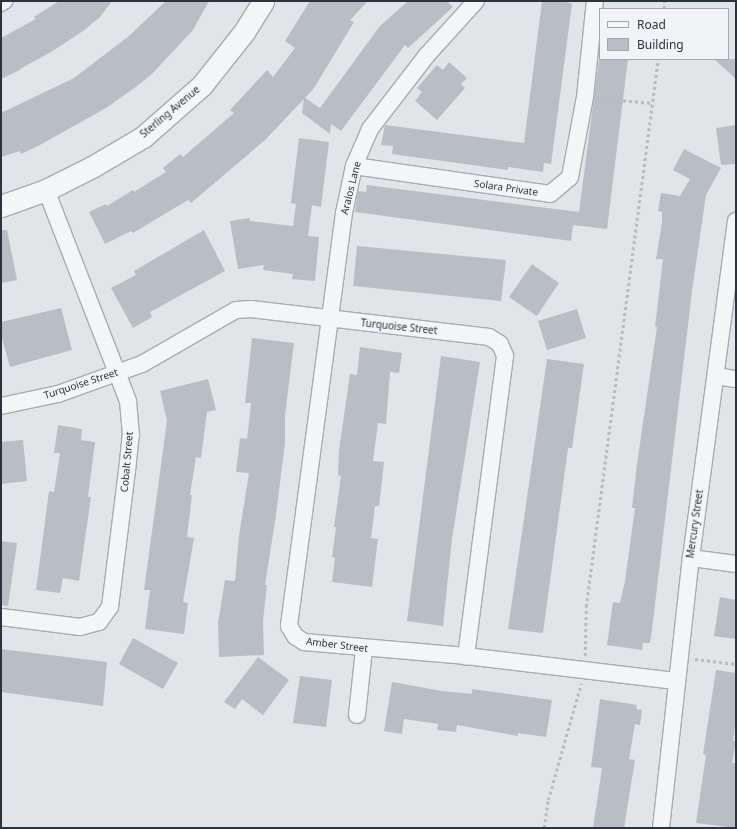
<!DOCTYPE html>
<html>
<head>
<meta charset="utf-8">
<style>
	body { margin:0 }
	#map { position:relative; width:737px; height:829px; overflow:hidden; background:#e1e5e8; font-family:"Noto Sans",sans-serif }
	div>[style] { position:absolute }
	.building>* { inset:0; background:#b9bec5 }
	.path>* { height:2.5px; margin-top:-1.25px; transform-origin:0; background:repeating-linear-gradient(90deg,#b8bbc0 0 3px,transparent 0 6px) }
	.roads { filter:drop-shadow(1px 0 #a7acb2) drop-shadow(-1px 0 #a7acb2) drop-shadow(0 1px #a7acb2) drop-shadow(0 -1px #a7acb2) }
	.minor>* { height:16px; margin:-8px; padding:0 8px; transform-origin:8px; border-radius:8px; background:#f4f5f7 }
	.tertiary>* { height:21px; margin:-10.5px; padding:0 10.5px; transform-origin:10.5px; border-radius:10.5px; background:#f4f5f7 }
	span { translate:-50% -50%; white-space:nowrap; text-align:center; line-height:1.15; -webkit-text-stroke:3px #f1f3f6; paint-order:stroke }
	.street-label { font-size:10px; color:#2b343e }
	.frame { position:absolute; inset:0; border:2px solid #2b343e; pointer-events:none }
	.legend { position:absolute; left:599px; top:8px; width:130px; height:52px; box-sizing:border-box; background:#f1f3f6; border:1px solid #a2a7ac; margin:0; padding:5px 7px; list-style:none; font-size:12px; color:#2b343e }
	.legend li { display:flex; align-items:center; gap:8px; height:20px }
	.legend b { width:20px; border:1px solid #a2a7ac }
</style>
</head>
<body>
<div id="map">
	<div class="building">
		<i style="clip-path:polygon(59px 1px,112px 1px,100px 17px,83px 31px,51px 52px,20px 69px,20px 70px,1px 79px,1px 38px,36px 19px,34px 17px)"></i>
		<i style="clip-path:polygon(166px 1px,209px 1px,193px 30px,151px 75px,133px 89px,106px 108px,38px 146px,21px 154px,20px 151px,1px 157px,1px 113px,74px 78px,129px 36px)"></i>
		<i style="clip-path:polygon(310px 1px,368px 1px,350px 20px,354px 22px,314px 88px,305px 98px,320px 108px,380px 26px,408px 1px,447px 1px,453px 7px,408px 48px,405px 45px,341px 131px,331px 124px,330px 134px,302px 113px,304px 99px,265px 140px,191px 203px,188px 200px,133px 233px,131px 231px,105px 244px,89px 212px,106px 204px,107px 206px,133px 190px,134px 192px,166px 172px,163px 168px,180px 154px,183px 157px,234px 113px,230px 110px,267px 70px,273px 77px,295px 48px,285px 41px)"></i>
		<i style="clip-path:polygon(542px 1px,564px 1px,572px 4px,551px 164px,544px 163px,543px 172px,508px 167px,508px 170px,392px 154px,393px 146px,381px 145px,385px 125px,524px 143px)"></i>
		<i style="clip-path:polygon(599px 59px,628px 59px,607px 229px,573px 225px,571px 241px,355px 212px,358px 191px,366px 192px,367px 185px,579px 212px)"></i>
		<i style="clip-path:polygon(714px 59px,736px 59px,736px 79px)"></i>
		<i style="clip-path:polygon(449px 62px,467px 78px,461px 84px,465px 88px,437px 120px,415px 101px,422px 92px,417px 88px,437px 65px,443px 70px)"></i>
		<i style="clip-path:polygon(736px 125px,736px 164px,721px 165px,716px 128px)"></i>
		<i style="clip-path:polygon(299px 138px,329px 142px,321px 207px,312px 205px,308px 236px,319px 237px,315px 281px,292px 279px,293px 274px,263px 270px,264px 265px,238px 269px,230px 221px,250px 218px,250px 221px,293px 226px,296px 204px,291px 203px)"></i>
		<i style="clip-path:polygon(684px 149px,721px 168px,706px 195px,692px 291px,652px 630px,650px 643px,643px 643px,642px 650px,607px 645px,613px 602px,620px 603px,625px 581px,635px 508px,632px 508px,637px 464px,657px 327px,655px 327px,663px 259px,656px 259px,662px 223px,662px 212px,658px 211px,661px 193px,680px 196px,690px 179px,673px 170px)"></i>
		<i style="clip-path:polygon(1px 230px,7px 230px,17px 280px,1px 283px)"></i>
		<i style="clip-path:polygon(204px 230px,225px 271px,150px 312px,152px 317px,133px 328px,111px 288px,136px 275px,134px 271px)"></i>
		<i style="clip-path:polygon(357px 246px,506px 260px,501px 301px,353px 286px)"></i>
		<i style="clip-path:polygon(532px 264px,559px 283px,537px 316px,509px 297px)"></i>
		<i style="clip-path:polygon(61px 308px,72px 350px,10px 367px,1px 335px,1px 322px)"></i>
		<i style="clip-path:polygon(577px 309px,586px 338px,547px 350px,538px 321px)"></i>
		<i style="clip-path:polygon(252px 338px,294px 343px,285px 415px,285px 443px,276px 515px,265px 585px,267px 585px,263px 621px,264px 655px,219px 657px,218px 623px,225px 580px,235px 581px,239px 536px,249px 473px,236px 472px,240px 438px,247px 439px,251px 403px,245px 403px)"></i>
		<i style="clip-path:polygon(360px 347px,402px 353px,399px 373px,390px 372px,386px 424px,378px 423px,373px 461px,384px 462px,379px 506px,375px 506px,371px 538px,378px 539px,372px 587px,332px 582px,335px 558px,332px 557px,336px 527px,334px 527px,341px 476px,338px 475px,339px 450px,350px 374px,357px 375px)"></i>
		<i style="clip-path:polygon(441px 356px,480px 362px,452px 539px,443px 626px,407px 621px)"></i>
		<i style="clip-path:polygon(547px 359px,584px 364px,572px 448px,568px 448px,543px 633px,508px 629px)"></i>
		<i style="clip-path:polygon(208px 379px,216px 410px,207px 412px,201px 458px,196px 457px,190px 495px,192px 495px,187px 537px,194px 538px,183px 602px,188px 603px,184px 634px,145px 629px,150px 590px,144px 590px,167px 421px,160px 391px)"></i>
		<i style="clip-path:polygon(58px 425px,82px 429px,81px 440px,95px 442px,88px 497px,91px 497px,79px 581px,63px 578px,60px 593px,36px 590px,49px 491px,54px 492px,60px 453px,54px 453px)"></i>
		<i style="clip-path:polygon(23px 440px,27px 481px,1px 484px,1px 442px)"></i>
		<i style="clip-path:polygon(1px 541px,17px 543px,8px 606px,1px 605px)"></i>
		<i style="clip-path:polygon(720px 597px,736px 600px,736px 639px,714px 636px)"></i>
		<i style="clip-path:polygon(133px 638px,178px 663px,163px 689px,119px 664px)"></i>
		<i style="clip-path:polygon(1px 649px,107px 662px,103px 706px,1px 692px)"></i>
		<i style="clip-path:polygon(258px 657px,289px 680px,263px 715px,242px 699px,235px 709px,224px 702px)"></i>
		<i style="clip-path:polygon(716px 670px,736px 673px,736px 720px,733px 741px,736px 741px,732px 763px,736px 763px,736px 828px,696px 823px,706px 755px,703px 754px)"></i>
		<i style="clip-path:polygon(300px 676px,332px 680px,326px 727px,293px 723px)"></i>
		<i style="clip-path:polygon(392px 682px,442px 691px,472px 694px,472px 689px,552px 700px,546px 737px,518px 733px,518px 736px,457px 725px,456px 732px,437px 730px,438px 724px,404px 719px,402px 734px,384px 731px)"></i>
		<i style="clip-path:polygon(600px 699px,637px 705px,636px 709px,642px 710px,640px 725px,635px 724px,629px 759px,635px 760px,624px 828px,593px 828px,602px 768px,591px 767px)"></i>
	</div>
	<div class="path">
		<i style="left:664px;top:9px;width:8px;rotate:-90deg"></i>
		<i style="left:599px;top:98px;width:53px;rotate:5.4deg"></i>
		<i style="left:585px;top:656px;width:49px;rotate:-88.8deg"></i>
		<i style="left:586px;top:607px;width:553px;rotate:-82.51deg"></i>
		<i style="left:695px;top:659px;width:41px;rotate:7deg"></i>
		<i style="left:544px;top:828px;width:28px;rotate:-82deg"></i>
		<i style="left:548px;top:800px;width:121px;rotate:-74.1deg"></i>
	</div>
	<div class="roads">
		<div class="minor">
			<i style="left:476px;top:1px;width:73px;rotate:132.2deg"></i>
			<i style="left:427px;top:55px;width:93px;rotate:127.6deg"></i>
			<i style="left:370px;top:129px;width:40px;rotate:113.4deg"></i>
			<i style="left:354px;top:166px;width:48px;rotate:102deg"></i>
			<i style="left:344px;top:213px;width:417px;rotate:97.6deg"></i>
			<i style="left:289px;top:626px;width:12px;rotate:59deg"></i>
			<i style="left:295px;top:636px;width:11px;rotate:34deg"></i>
			<i style="left:304px;top:642px;width:163px;rotate:4.9deg"></i>
			<i style="left:466px;top:656px;width:211px;rotate:6.8deg"></i>
			<i style="left:1px;top:3px;width:4px;rotate:-34deg"></i>
			<i style="left:354px;top:166px;width:198px;rotate:8.1deg"></i>
			<i style="left:550px;top:194px;width:26px;rotate:-40deg"></i>
			<i style="left:570px;top:177px;width:81px;rotate:-79.4deg"></i>
			<i style="left:585px;top:97px;width:97px;rotate:-84.1deg"></i>
			<i style="left:716px;top:376px;width:20px;rotate:9deg"></i>
			<i style="left:1px;top:406px;width:58px;rotate:-11.9deg"></i>
			<i style="left:58px;top:394px;width:89px;rotate:-19.7deg"></i>
			<i style="left:142px;top:364px;width:108px;rotate:-29.9deg"></i>
			<i style="left:236px;top:310px;width:15px;rotate:-4deg"></i>
			<i style="left:251px;top:309px;width:240px;rotate:6.7deg"></i>
			<i style="left:489px;top:337px;width:13px;rotate:32deg"></i>
			<i style="left:500px;top:344px;width:13px;rotate:67deg"></i>
			<i style="left:505px;top:356px;width:303px;rotate:97.4deg"></i>
			<i style="left:691px;top:558px;width:45px;rotate:7.6deg"></i>
			<i style="left:1px;top:617px;width:80px;rotate:7.2deg"></i>
			<i style="left:80px;top:627px;width:20px;rotate:-15deg"></i>
			<i style="left:99px;top:622px;width:19px;rotate:-54deg"></i>
			<i style="left:110px;top:607px;width:137px;rotate:-82.9deg"></i>
			<i style="left:127px;top:471px;width:36px;rotate:-84deg"></i>
			<i style="left:131px;top:435px;width:34px;rotate:-95deg"></i>
			<i style="left:128px;top:401px;width:226px;rotate:-111.2deg"></i>
			<i style="left:357px;top:715px;width:66px;rotate:-83.9deg"></i>
			<i style="left:661px;top:828px;width:272px;rotate:-83.7deg"></i>
			<i style="left:691px;top:558px;width:340px;rotate:-82.4deg"></i>
		</div>
		<div class="tertiary">
			<i style="left:1px;top:206px;width:48px;rotate:-19.6deg"></i>
			<i style="left:46px;top:190px;width:51px;rotate:-26.6deg"></i>
			<i style="left:92px;top:167px;width:59px;rotate:-30.5deg"></i>
			<i style="left:143px;top:137px;width:79px;rotate:-41.4deg"></i>
			<i style="left:202px;top:85px;width:68px;rotate:-51.6deg"></i>
			<i style="left:244px;top:32px;width:36px;rotate:-58deg"></i>
		</div>
	</div>
	<div class="street-label">
		<span style="left:170px;top:112px;rotate:-40deg">Sterling Avenue</span>
		<span style="left:351px;top:188px;rotate:-76deg">Aralos Lane</span>
		<span style="left:506px;top:188px;rotate:8deg">Solara Private</span>
		<span style="left:399px;top:327px;rotate:6deg">Turquoise Street</span>
		<span style="left:81px;top:384px;rotate:-18deg">Turquoise Street</span>
		<span style="left:127px;top:462px;rotate:-85deg">Cobalt Street</span>
		<span style="left:695px;top:524px;rotate:-82deg">Mercury Street</span>
		<span style="left:337px;top:645px;rotate:7deg">Amber Street</span>
	</div>
	<div class="frame"></div>
	<ul class="legend">
	<li><b style="height:5px;background:#f4f5f7"></b>Road</li>
	<li><b style="height:11px;background:#b9bec5"></b>Building</li>
	</ul>
</div>
</body>
</html>
